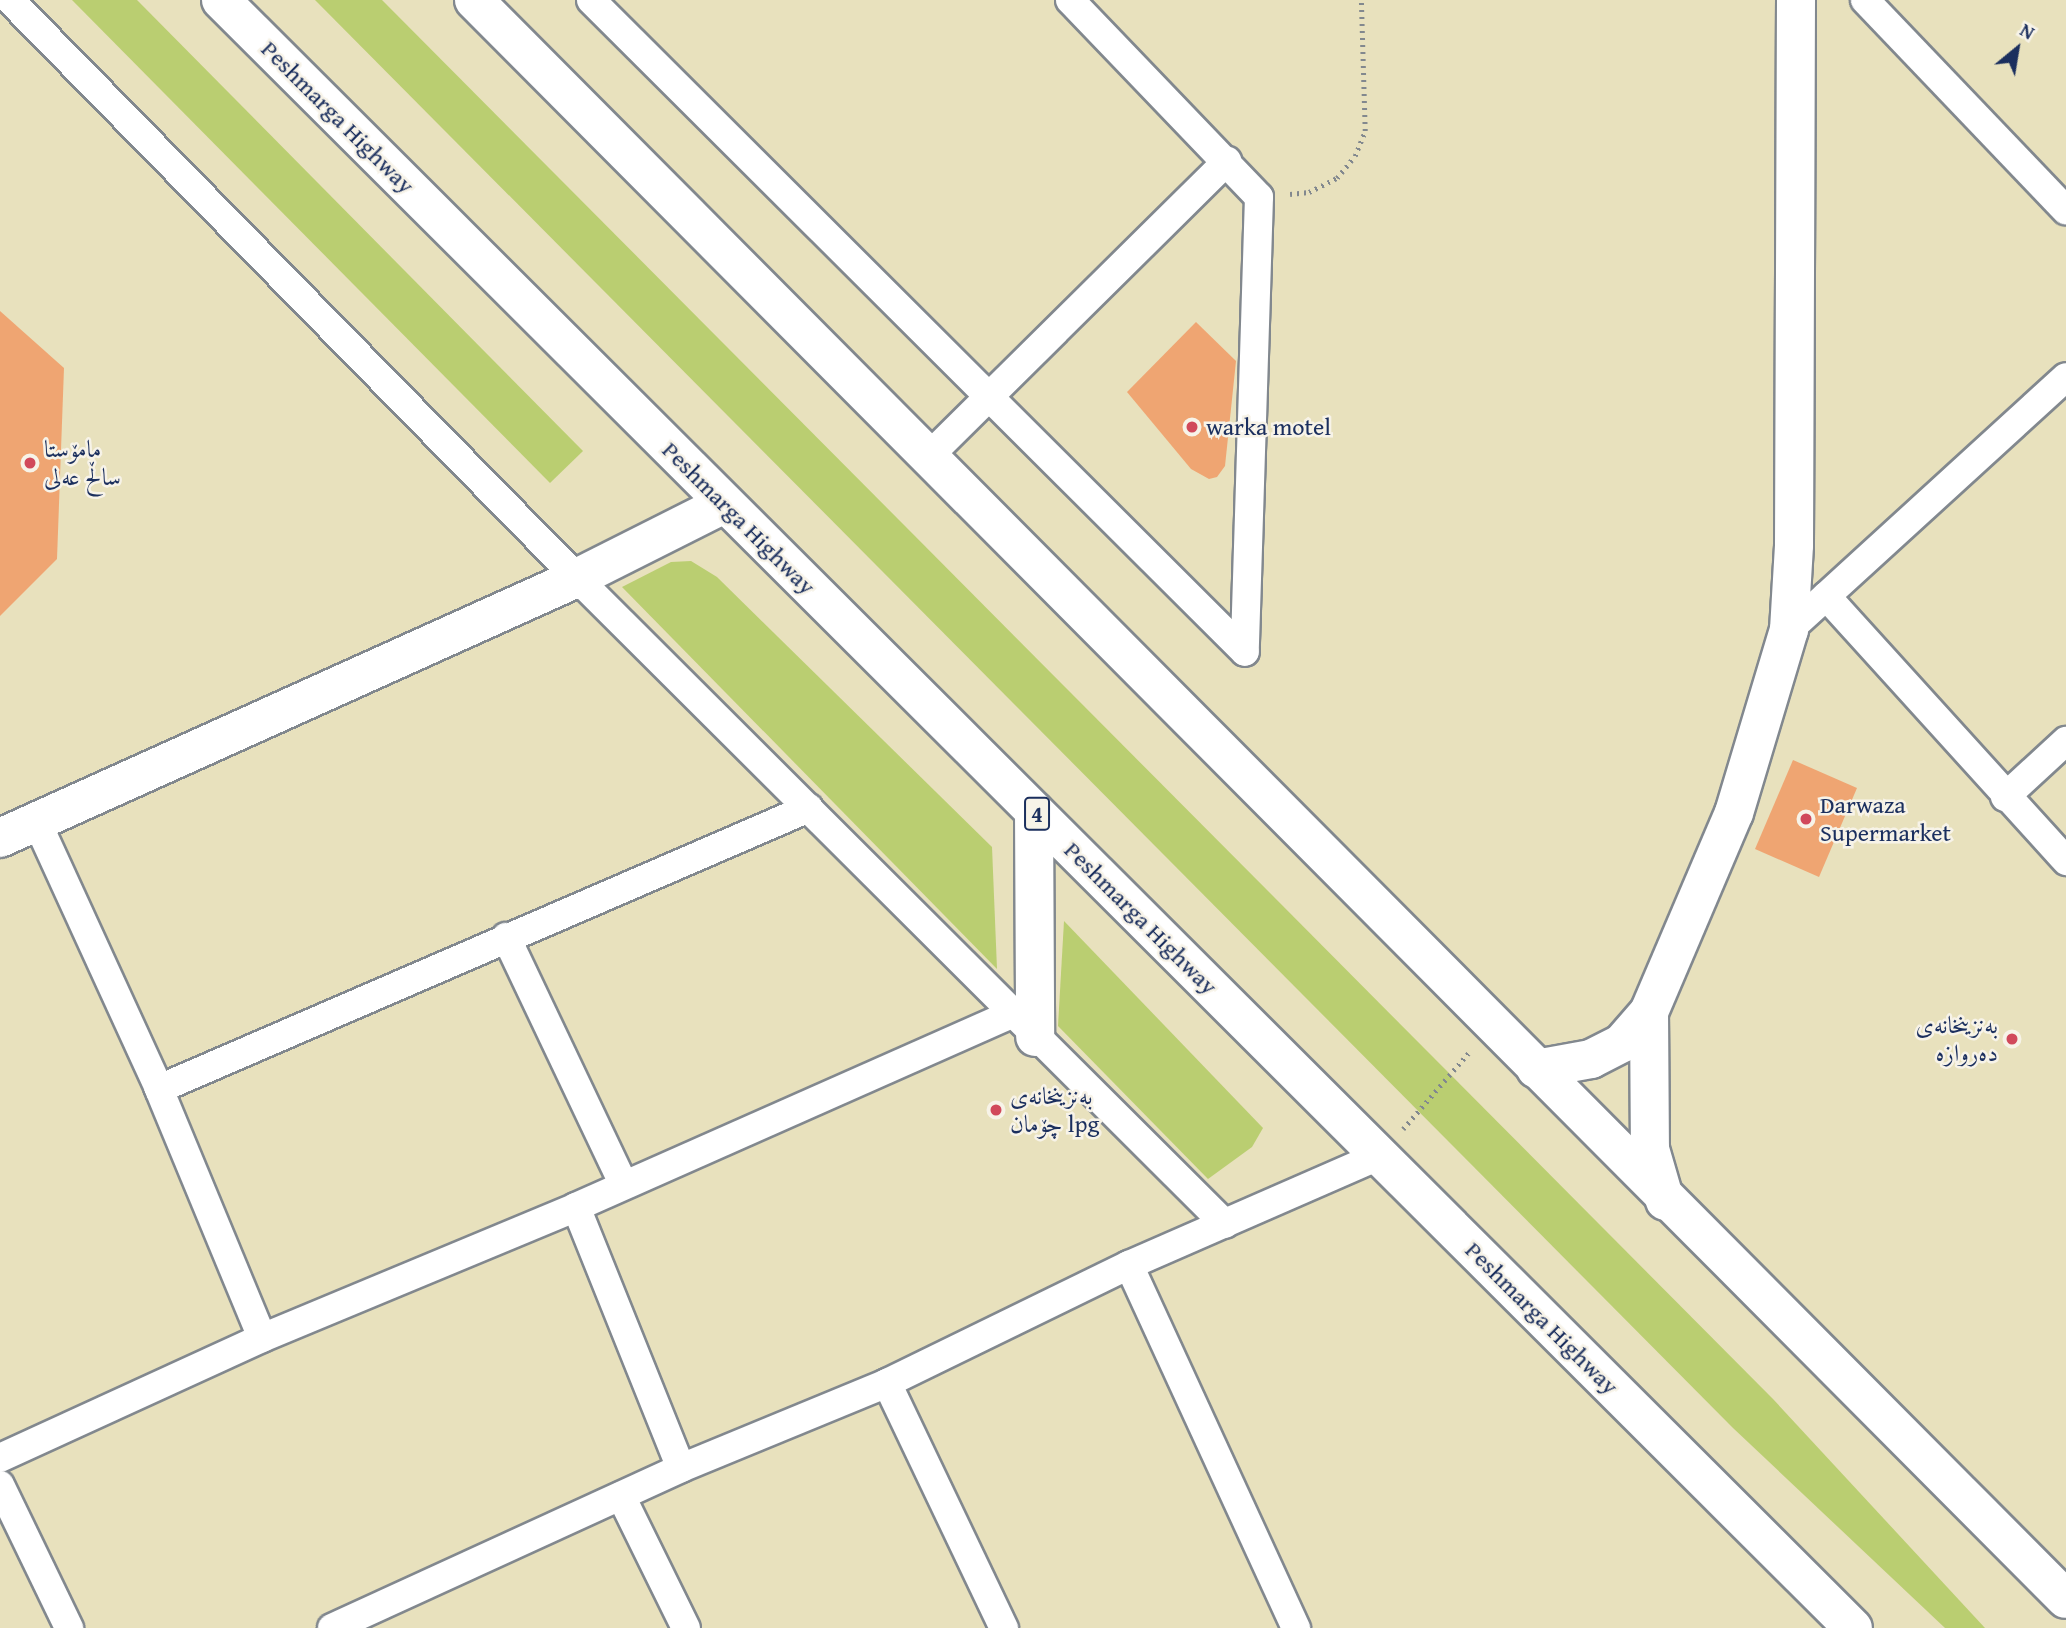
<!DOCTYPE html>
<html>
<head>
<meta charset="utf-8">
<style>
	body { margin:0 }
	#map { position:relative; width:2066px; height:1628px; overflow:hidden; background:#e8e1bd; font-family:"Gentium Book Plus",Amiri,serif }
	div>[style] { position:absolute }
	.green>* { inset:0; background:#bace71 }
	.building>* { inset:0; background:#efa572 }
	.path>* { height:4.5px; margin-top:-2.25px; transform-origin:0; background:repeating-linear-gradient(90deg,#82888e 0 2px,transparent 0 7px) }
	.roads { filter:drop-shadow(2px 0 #82888e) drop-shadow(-2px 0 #82888e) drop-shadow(0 2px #82888e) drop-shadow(0 -2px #82888e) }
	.street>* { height:28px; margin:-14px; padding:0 14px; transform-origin:14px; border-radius:14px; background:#fff }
	.secondary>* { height:38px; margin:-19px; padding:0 19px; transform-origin:19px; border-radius:19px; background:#fff }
	.highway>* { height:38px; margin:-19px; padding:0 19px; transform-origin:19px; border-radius:19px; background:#fff }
	.dots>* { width:19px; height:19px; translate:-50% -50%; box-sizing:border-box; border:4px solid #f7f3e8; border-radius:50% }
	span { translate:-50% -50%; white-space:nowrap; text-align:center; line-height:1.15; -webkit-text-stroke:5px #f7f3e8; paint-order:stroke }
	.shield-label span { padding:2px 5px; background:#f7f3e8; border:2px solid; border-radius:5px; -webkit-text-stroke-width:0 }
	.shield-label { font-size:23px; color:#1b2f5e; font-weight:700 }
	.street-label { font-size:24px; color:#1b2f5e }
	.poi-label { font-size:24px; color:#1b2f5e }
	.left { translate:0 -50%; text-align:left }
	.right { translate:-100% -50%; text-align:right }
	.north { position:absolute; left:1982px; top:14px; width:70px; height:70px; -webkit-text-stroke:5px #f7f3e8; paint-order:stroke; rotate:30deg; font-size:19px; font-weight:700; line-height:28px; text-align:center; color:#1b2f5e }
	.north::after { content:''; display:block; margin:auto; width:24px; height:32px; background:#1b2f5e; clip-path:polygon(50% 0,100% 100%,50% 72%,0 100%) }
</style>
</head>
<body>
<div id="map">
	<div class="green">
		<i style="clip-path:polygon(72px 0,137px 0,583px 451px,550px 483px)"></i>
		<i style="clip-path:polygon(315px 0,382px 0,1773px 1399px,1985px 1628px,1945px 1628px,1733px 1428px)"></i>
		<i style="clip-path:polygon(691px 561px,717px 577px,992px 847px,997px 969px,622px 587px,671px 562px)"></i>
		<i style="clip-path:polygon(1064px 921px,1263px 1128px,1252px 1147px,1208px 1179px,1058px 1026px)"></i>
	</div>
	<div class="building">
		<i style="clip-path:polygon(0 311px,64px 368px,57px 559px,0 616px)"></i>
		<i style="clip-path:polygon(1196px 322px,1236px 361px,1225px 466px,1217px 477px,1209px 479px,1191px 469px,1127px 392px)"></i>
		<i style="clip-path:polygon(1793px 760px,1857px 788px,1819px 877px,1755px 849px)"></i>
	</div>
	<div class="path">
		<i style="left:1290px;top:194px;width:19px;rotate:-6deg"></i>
		<i style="left:1309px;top:192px;width:31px;rotate:-27deg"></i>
		<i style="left:1337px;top:178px;width:28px;rotate:-51deg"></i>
		<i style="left:1355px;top:156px;width:27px;rotate:-68deg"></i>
		<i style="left:1365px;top:131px;width:131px;rotate:-91.7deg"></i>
		<i style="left:1403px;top:1129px;width:103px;rotate:-49.3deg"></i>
	</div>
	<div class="roads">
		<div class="street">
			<i style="left:10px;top:0;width:810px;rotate:45.55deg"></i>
			<i style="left:577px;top:578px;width:915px;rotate:44.91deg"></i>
			<i style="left:591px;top:0;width:923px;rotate:44.91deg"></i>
			<i style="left:1070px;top:0;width:273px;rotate:46.2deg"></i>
			<i style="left:1259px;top:197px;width:455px;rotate:91.8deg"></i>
			<i style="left:1865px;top:0;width:291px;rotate:46.3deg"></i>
			<i style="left:928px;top:457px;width:421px;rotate:-44.7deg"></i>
			<i style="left:1826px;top:596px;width:358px;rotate:47.8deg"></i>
			<i style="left:1789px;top:630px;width:375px;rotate:-42.4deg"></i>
			<i style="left:2005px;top:797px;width:83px;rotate:-42.6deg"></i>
			<i style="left:37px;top:822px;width:294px;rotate:65.4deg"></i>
			<i style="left:159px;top:1089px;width:269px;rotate:67.5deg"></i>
			<i style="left:506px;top:937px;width:272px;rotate:64.6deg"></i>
			<i style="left:159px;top:1089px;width:708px;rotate:-23.38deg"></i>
			<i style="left:576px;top:1207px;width:281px;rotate:68.1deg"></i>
			<i style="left:1129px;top:1265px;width:400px;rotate:65.3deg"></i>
			<i style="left:887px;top:1383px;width:272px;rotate:64.5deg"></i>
			<i style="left:0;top:1458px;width:288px;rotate:-24.6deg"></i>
			<i style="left:262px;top:1338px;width:340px;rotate:-22.6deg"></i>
			<i style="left:576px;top:1207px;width:476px;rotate:-23.9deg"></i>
			<i style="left:0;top:1485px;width:159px;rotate:64.2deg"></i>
			<i style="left:621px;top:1496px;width:147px;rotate:63.8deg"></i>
			<i style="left:332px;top:1628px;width:384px;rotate:-24.6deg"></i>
			<i style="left:681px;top:1468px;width:223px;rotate:-22.4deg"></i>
			<i style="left:887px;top:1383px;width:269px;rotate:-26deg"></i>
			<i style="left:1129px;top:1265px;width:273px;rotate:-23.6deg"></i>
		</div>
		<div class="secondary">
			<i style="left:0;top:838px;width:633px;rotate:-24.26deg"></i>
			<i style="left:577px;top:578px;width:165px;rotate:-26.7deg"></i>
			<i style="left:1649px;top:1012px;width:137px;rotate:89.6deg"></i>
			<i style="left:1650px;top:1149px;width:54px;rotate:73.9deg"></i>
			<i style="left:1536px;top:1069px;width:56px;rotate:-10.3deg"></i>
			<i style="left:1591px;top:1059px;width:35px;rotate:-27deg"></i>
			<i style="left:1622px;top:1043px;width:41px;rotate:-48.9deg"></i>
			<i style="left:1649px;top:1012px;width:216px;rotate:-66.9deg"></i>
			<i style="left:1734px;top:813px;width:191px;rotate:-73.3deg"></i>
			<i style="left:1789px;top:630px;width:85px;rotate:-86.6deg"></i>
			<i style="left:1794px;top:545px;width:545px;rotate:-89.79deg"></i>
		</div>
		<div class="highway">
			<i style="left:221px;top:0;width:2305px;rotate:44.93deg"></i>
			<i style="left:474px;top:0;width:2256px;rotate:45.13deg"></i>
			<i style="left:1034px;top:811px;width:226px;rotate:89.7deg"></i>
		</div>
	</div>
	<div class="dots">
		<i style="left:1192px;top:427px;background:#d1495b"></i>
		<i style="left:30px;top:463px;background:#d1495b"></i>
		<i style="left:1806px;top:819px;background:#d1495b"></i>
		<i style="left:2012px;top:1039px;background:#d1495b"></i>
		<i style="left:996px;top:1110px;background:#d1495b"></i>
	</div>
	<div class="shield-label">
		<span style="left:1037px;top:814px">4</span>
	</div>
	<div class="street-label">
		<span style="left:338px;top:117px;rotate:45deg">Peshmarga Highway</span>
		<span style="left:739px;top:518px;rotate:45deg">Peshmarga Highway</span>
		<span style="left:1141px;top:918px;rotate:45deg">Peshmarga Highway</span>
		<span style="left:1542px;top:1318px;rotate:45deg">Peshmarga Highway</span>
	</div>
	<div class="poi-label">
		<span class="left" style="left:1206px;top:427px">warka motel</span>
		<span class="left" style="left:44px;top:463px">مامۆستا<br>ساڵح عەلی</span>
		<span class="left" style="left:1820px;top:819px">Darwaza<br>Supermarket</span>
		<span class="right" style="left:1998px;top:1039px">بەنزینخانەی<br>دەروازە</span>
		<span class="left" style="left:1010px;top:1110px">بەنزینخانەی<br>چۆمان lpg</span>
	</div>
	<div class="north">N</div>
</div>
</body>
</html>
